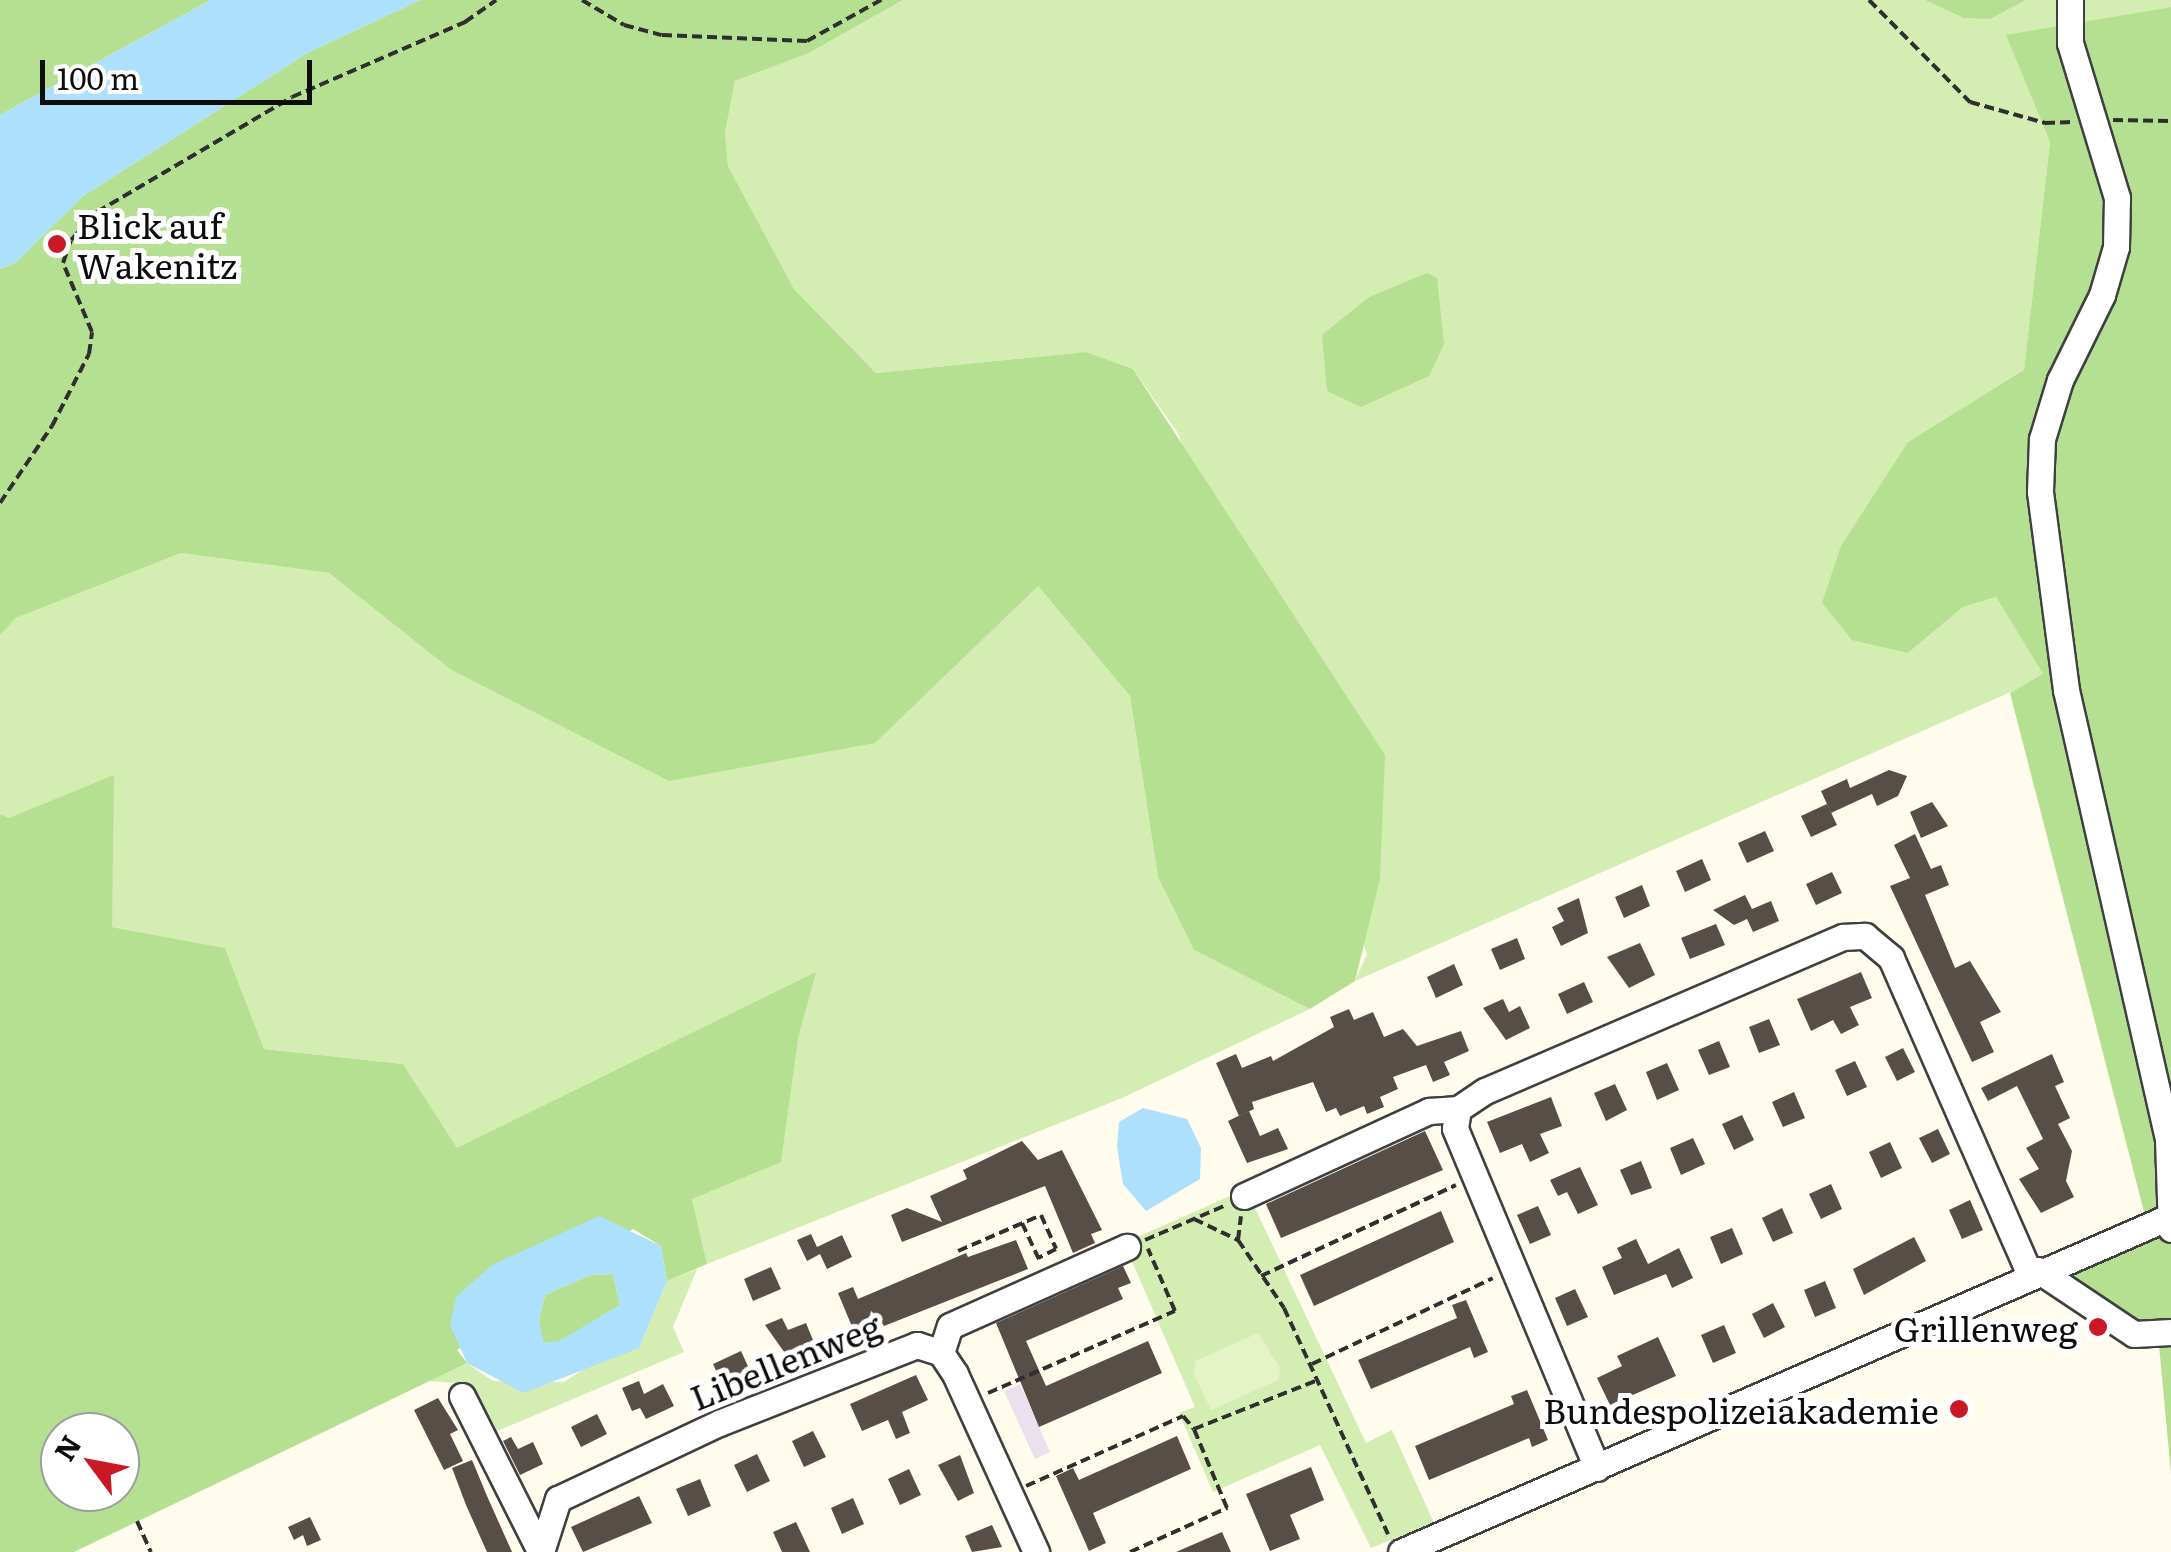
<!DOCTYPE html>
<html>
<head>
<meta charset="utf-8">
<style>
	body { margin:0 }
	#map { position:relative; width:2171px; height:1552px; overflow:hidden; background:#fffbed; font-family:Literata,serif }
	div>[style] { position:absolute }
	.industrial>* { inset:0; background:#ebe0ed }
	.green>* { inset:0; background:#d3edb3 }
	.forest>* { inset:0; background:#b6e091 }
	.pitch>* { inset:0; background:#e5f4c6 }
	.water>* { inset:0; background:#ace0fc }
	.building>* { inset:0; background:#574e48 }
	.path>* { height:4px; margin-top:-2px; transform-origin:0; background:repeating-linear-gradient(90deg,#2f2f2f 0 10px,transparent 0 15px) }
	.roads { filter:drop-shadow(2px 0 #404040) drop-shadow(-2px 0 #404040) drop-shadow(0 2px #404040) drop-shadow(0 -2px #404040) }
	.minor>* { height:25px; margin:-12.5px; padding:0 12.5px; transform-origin:12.5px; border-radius:12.5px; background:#fff }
	.dots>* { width:28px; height:28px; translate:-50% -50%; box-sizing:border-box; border:5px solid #fff; border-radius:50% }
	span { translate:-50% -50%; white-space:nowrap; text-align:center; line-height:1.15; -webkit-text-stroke:10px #fff; paint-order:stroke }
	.poi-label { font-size:35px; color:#0d0d0d }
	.left { translate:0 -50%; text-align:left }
	.right { translate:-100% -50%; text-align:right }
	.street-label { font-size:35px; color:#0d0d0d }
	.north { position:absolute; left:40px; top:1412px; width:100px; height:100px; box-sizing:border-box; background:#fff; border:2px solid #9e9e9e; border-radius:50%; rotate:302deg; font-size:28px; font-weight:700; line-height:40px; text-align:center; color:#0d0d0d }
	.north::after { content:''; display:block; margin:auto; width:35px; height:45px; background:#ca1825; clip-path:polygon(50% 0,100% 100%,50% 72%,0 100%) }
	.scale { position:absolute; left:40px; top:60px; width:272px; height:45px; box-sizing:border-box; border:5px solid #0d0d0d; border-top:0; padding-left:12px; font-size:30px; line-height:35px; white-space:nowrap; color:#0d0d0d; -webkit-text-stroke:8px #fff; paint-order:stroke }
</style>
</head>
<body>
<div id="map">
	<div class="industrial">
		<i style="clip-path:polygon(1020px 1384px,1050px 1452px,1035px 1459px,1004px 1391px)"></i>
	</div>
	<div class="green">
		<i style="clip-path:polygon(903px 0,1925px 0,1990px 19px,2026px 0,2171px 0,2171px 7px,2007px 36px,2050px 142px,2024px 371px,1908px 442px,1908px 653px,1963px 607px,1996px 597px,2045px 677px,1355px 981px,1367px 954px,1178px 433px,1133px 369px,1086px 352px,876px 373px,794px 289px,728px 166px,725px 133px,735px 81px,809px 53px)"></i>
		<i style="clip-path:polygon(181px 553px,329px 573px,450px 669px,875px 743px,1037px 585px,1130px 696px,1158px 877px,1194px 950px,1310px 1009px,1122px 1098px,707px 1264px,692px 1199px,798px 1039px,815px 973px,457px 1149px,403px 1064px,264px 1049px,225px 948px,112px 927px,0 814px,0 635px,16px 618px)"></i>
		<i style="clip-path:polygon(1246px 1189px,1366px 1443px,1392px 1430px,1434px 1523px,1371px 1548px,1320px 1445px,1213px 1492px,1179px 1413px,1195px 1407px,1124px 1243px)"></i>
		<i style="clip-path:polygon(697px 1269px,673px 1327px,684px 1352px,490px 1434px,466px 1384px,428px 1381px,467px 1363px,493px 1381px,564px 1382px,595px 1362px,639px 1348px,667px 1281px)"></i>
	</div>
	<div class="forest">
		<i style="clip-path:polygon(0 0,211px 0,0 115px)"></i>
		<i style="clip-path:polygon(420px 0,903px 0,809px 53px,735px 81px,725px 133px,728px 166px,794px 289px,876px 373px,1086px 352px,1133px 369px,1385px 755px,1380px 879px,1355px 981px,1310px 1009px,1194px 950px,1158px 877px,1130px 696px,1038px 586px,875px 743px,669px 781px,450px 669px,329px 573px,181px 553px,16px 618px,0 635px,0 269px,16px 262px,83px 196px,309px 52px)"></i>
		<i style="clip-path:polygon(1925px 0,2026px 0,1990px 19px,1964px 18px)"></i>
		<i style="clip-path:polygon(2171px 7px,2171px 1474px,2159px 1345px,2115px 1339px,2037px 1285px,2150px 1235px,2010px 693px,2043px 674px,1996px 597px,1963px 607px,1908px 653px,1852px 640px,1822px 603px,1841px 546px,1908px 442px,2024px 370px,2050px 142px,2006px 35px)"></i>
		<i style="clip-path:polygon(1427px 273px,1437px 278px,1444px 344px,1429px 376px,1361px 407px,1327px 391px,1322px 335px,1369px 297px)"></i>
		<i style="clip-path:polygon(evenodd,114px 775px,112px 927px,225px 948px,264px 1049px,403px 1064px,457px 1148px,816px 972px,798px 1039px,781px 1162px,692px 1199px,707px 1264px,667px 1281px,661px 1246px,633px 1229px,457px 1350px,467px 1363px,74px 1552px,0 1552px,0 814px,9px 818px,114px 775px,60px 1432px,120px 1432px,120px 1492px,60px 1492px,60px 1432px)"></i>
		<i style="clip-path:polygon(613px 1274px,620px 1305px,559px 1342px,543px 1343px,539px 1321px,545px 1295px,590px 1275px)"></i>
	</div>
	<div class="pitch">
		<i style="clip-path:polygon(1258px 1333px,1280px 1368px,1279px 1380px,1211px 1410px,1194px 1374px,1195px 1361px)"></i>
	</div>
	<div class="water">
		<i style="clip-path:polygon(211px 0,420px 0,309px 52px,83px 196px,16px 262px,0 269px,0 115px)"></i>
		<i style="clip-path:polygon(1143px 1108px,1187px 1119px,1201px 1148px,1200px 1179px,1146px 1211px,1123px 1184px,1117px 1147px,1119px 1122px)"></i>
		<i style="clip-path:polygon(evenodd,599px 1216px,661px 1246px,667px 1281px,639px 1348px,524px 1393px,467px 1363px,450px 1325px,456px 1297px,492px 1265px,599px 1216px,613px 1274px,620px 1305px,559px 1341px,544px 1343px,539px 1321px,545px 1295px,590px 1275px,613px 1274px)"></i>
	</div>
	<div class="building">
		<i style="clip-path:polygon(1889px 770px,1907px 776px,1898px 796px,1877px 806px,1872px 794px,1831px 813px,1821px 791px,1847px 779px,1850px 788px)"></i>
		<i style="clip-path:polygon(1932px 802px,1948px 826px,1921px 838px,1910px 812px)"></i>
		<i style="clip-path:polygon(1827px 804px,1837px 825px,1811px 837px,1801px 816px)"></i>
		<i style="clip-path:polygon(1765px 831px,1774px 851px,1747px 863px,1738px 843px)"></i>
		<i style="clip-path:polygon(1915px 834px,1931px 869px,1941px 865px,1949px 885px,1925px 895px,1955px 968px,1970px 961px,2001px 1012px,1980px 1022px,1994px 1052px,1972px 1062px,1890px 886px,1910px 878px,1894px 845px)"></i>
		<i style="clip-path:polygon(1702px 859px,1711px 880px,1685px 892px,1676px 871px)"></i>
		<i style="clip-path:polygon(1832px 872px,1842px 893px,1816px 905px,1806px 884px)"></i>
		<i style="clip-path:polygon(1642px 885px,1650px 906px,1624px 918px,1615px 897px)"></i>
		<i style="clip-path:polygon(1745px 895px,1752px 909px,1771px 901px,1779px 921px,1753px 932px,1747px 919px,1734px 925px,1713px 910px)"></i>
		<i style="clip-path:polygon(1579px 898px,1588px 933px,1561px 946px,1552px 927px,1564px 921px,1557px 908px)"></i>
		<i style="clip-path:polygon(1716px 924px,1725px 945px,1690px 959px,1681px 938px)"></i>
		<i style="clip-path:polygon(1517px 938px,1525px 959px,1500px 970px,1491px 949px)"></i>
		<i style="clip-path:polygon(1640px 943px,1655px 975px,1629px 988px,1607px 957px)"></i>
		<i style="clip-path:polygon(1454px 964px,1463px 985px,1436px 998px,1427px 977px)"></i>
		<i style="clip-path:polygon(1861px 972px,1872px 998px,1850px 1007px,1859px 1025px,1841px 1034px,1833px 1020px,1811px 1031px,1797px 999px)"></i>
		<i style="clip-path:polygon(1584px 982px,1593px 1002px,1567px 1014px,1558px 994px)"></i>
		<i style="clip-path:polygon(1503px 999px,1509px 1012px,1520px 1006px,1530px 1028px,1506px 1040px,1483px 1008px)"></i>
		<i style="clip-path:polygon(1349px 1009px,1354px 1020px,1373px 1012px,1384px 1037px,1403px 1029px,1417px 1046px,1461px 1031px,1469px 1051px,1444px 1062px,1450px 1075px,1433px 1082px,1426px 1065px,1393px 1077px,1398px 1089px,1380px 1097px,1384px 1107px,1367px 1114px,1364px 1106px,1340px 1116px,1336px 1108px,1326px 1112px,1313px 1082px,1252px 1102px,1254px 1109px,1239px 1116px,1216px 1063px,1236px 1054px,1242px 1068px,1271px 1056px,1273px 1061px,1334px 1027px,1330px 1017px)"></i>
		<i style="clip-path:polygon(1769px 1019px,1780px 1045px,1759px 1053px,1749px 1027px)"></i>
		<i style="clip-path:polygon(1719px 1041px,1730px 1067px,1709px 1075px,1698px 1050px)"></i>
		<i style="clip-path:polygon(1903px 1048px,1915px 1072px,1897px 1081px,1885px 1057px)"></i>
		<i style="clip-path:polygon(2052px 1054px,2064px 1082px,2055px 1086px,2070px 1118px,2058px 1124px,2072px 1151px,2066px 1181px,2074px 1197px,2041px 1213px,2019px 1179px,2039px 1169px,2026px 1148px,2043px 1139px,2017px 1086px,1988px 1101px,1981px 1088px)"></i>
		<i style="clip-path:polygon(1855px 1061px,1867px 1087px,1847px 1096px,1835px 1070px)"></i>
		<i style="clip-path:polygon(1667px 1063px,1679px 1090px,1657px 1100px,1646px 1072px)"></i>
		<i style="clip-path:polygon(1615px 1084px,1627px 1110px,1606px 1121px,1594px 1093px)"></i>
		<i style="clip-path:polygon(1794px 1092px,1805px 1118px,1783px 1127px,1772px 1102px)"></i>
		<i style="clip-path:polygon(1551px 1097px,1562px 1126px,1540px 1134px,1549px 1153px,1530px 1162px,1522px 1144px,1500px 1153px,1487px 1122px)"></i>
		<i style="clip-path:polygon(1249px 1111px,1260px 1136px,1278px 1128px,1288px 1149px,1247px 1163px,1228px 1121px)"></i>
		<i style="clip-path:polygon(1742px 1115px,1754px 1140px,1734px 1150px,1722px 1124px)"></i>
		<i style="clip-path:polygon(1938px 1129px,1950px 1154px,1932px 1163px,1919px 1138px)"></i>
		<i style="clip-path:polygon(1425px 1131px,1443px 1170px,1281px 1238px,1266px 1204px)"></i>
		<i style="clip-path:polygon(1693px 1138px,1705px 1164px,1681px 1175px,1670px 1148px)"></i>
		<i style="clip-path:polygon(1022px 1141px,1038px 1160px,1062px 1150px,1102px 1230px,1091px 1234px,1095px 1243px,1073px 1253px,1045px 1186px,902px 1242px,891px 1215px,907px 1208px,942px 1222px,930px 1196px,967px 1179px,963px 1170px)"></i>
		<i style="clip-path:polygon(1890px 1142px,1902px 1168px,1881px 1178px,1869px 1152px)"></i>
		<i style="clip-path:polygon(1641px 1161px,1652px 1188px,1631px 1195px,1620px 1170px)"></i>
		<i style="clip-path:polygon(1580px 1167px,1598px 1205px,1578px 1214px,1567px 1192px,1558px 1196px,1550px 1180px)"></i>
		<i style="clip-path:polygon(1831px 1184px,1842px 1209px,1821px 1219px,1809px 1194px)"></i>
		<i style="clip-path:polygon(1970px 1200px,1983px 1230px,1962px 1239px,1949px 1210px)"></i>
		<i style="clip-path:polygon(1538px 1206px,1551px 1235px,1530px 1244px,1517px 1215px)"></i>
		<i style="clip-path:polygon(1782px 1208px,1793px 1233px,1773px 1242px,1762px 1218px)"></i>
		<i style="clip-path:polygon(1441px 1211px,1454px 1242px,1314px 1306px,1300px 1275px)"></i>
		<i style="clip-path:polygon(1732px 1228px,1743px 1254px,1721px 1264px,1710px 1237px)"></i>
		<i style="clip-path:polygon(811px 1234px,817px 1247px,842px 1235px,852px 1257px,827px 1269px,820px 1254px,807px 1261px,797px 1240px)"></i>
		<i style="clip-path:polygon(1914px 1237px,1926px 1261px,1864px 1295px,1853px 1269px)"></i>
		<i style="clip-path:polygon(1636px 1239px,1648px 1264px,1679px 1248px,1693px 1278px,1672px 1288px,1666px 1274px,1614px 1295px,1602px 1267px,1622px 1258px,1617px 1248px)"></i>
		<i style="clip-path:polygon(1016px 1240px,1028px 1269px,884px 1326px,881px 1321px,853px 1329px,838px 1293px,853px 1287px,858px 1299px,966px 1253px,968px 1257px)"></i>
		<i style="clip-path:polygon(1123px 1266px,1131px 1283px,1118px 1288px,1123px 1299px,1026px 1341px,1046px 1386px,1148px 1341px,1162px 1373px,1039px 1427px,996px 1323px)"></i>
		<i style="clip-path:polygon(771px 1267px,781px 1289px,753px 1301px,744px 1279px)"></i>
		<i style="clip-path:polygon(1825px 1281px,1836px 1308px,1815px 1317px,1804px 1290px)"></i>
		<i style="clip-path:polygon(1575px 1289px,1588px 1317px,1567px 1326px,1555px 1298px)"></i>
		<i style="clip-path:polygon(1466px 1300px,1488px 1352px,1474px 1358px,1470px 1347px,1371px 1389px,1358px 1360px,1457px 1318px,1452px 1305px)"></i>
		<i style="clip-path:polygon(1773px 1303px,1785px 1327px,1764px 1338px,1752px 1314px)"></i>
		<i style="clip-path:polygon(782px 1318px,788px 1330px,806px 1323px,815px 1345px,787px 1356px,765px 1325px)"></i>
		<i style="clip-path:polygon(1724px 1325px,1736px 1353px,1713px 1363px,1701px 1335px)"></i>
		<i style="clip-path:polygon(1658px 1337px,1676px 1376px,1610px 1405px,1597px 1378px,1622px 1366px,1617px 1356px)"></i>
		<i style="clip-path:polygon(741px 1351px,751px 1373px,723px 1386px,713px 1364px)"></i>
		<i style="clip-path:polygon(916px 1375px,928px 1400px,902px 1412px,910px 1433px,896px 1439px,888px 1420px,862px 1431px,850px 1404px)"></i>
		<i style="clip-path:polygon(639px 1381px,644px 1394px,663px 1384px,674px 1406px,646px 1419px,640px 1408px,632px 1411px,622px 1388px)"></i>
		<i style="clip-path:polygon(1527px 1390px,1548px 1440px,1532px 1447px,1529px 1438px,1429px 1480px,1415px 1446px,1514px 1404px,1511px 1396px)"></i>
		<i style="clip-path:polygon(438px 1398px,458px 1430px,450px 1434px,463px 1461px,444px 1470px,414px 1410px)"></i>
		<i style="clip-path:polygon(597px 1414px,607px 1434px,581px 1447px,571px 1427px)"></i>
		<i style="clip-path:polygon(813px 1431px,826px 1457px,804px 1467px,792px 1441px)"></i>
		<i style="clip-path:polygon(1177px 1436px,1191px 1469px,1093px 1513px,1106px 1543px,1089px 1551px,1056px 1476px,1073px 1468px,1079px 1480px)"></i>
		<i style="clip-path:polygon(511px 1437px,518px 1449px,533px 1442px,543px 1464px,520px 1475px,503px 1441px)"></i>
		<i style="clip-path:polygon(757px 1454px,770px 1481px,747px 1492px,734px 1465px)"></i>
		<i style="clip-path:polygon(960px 1455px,974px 1493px,958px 1501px,938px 1465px)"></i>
		<i style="clip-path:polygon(472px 1460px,487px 1496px,512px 1552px,487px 1552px,466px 1505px,452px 1468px)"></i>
		<i style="clip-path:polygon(1311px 1467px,1324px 1500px,1290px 1515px,1300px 1539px,1270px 1551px,1246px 1494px)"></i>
		<i style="clip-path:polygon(909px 1469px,921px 1495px,900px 1505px,888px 1479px)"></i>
		<i style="clip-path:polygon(700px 1479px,711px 1506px,688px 1516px,676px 1489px)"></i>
		<i style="clip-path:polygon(639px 1496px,652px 1523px,583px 1552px,571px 1527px)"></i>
		<i style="clip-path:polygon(853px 1498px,864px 1524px,842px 1534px,831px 1508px)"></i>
		<i style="clip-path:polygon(310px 1517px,321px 1540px,307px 1546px,303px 1535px,294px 1540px,288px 1527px)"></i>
		<i style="clip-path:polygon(796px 1522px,810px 1552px,782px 1552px,773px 1532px)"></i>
		<i style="clip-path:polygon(992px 1525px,1002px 1547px,972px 1552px,965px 1536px)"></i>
		<i style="clip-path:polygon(1222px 1532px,1231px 1552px,1176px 1552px)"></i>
	</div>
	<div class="path">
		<i style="left:582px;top:0;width:49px;rotate:30.8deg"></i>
		<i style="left:624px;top:25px;width:39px;rotate:15deg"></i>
		<i style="left:662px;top:35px;width:145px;rotate:2.4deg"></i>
		<i style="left:807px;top:41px;width:85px;rotate:-29deg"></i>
		<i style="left:1869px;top:0;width:144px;rotate:45.3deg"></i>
		<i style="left:1970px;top:102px;width:78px;rotate:15.6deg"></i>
		<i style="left:2045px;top:123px;width:28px;rotate:-2deg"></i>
		<i style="left:2113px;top:120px;width:58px;rotate:1deg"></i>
		<i style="left:0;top:503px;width:93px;rotate:-56deg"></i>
		<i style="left:52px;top:426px;width:81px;rotate:-62.8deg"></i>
		<i style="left:89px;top:354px;width:22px;rotate:-82deg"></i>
		<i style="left:92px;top:332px;width:75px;rotate:-112.8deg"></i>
		<i style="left:63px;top:263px;width:24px;rotate:-71deg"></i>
		<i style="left:71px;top:240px;width:38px;rotate:-47deg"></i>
		<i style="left:97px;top:212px;width:226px;rotate:-30.5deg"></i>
		<i style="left:292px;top:97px;width:189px;rotate:-23.4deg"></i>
		<i style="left:465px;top:22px;width:38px;rotate:-35deg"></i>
		<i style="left:1194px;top:1219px;width:49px;rotate:25.5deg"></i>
		<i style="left:1238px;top:1240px;width:82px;rotate:55.9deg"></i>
		<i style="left:1284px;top:1308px;width:249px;rotate:65.3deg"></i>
		<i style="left:1022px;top:1223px;width:40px;rotate:65deg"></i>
		<i style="left:1145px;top:1240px;width:86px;rotate:-23.3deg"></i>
		<i style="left:1238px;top:1240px;width:24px;rotate:-83deg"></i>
		<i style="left:958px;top:1251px;width:90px;rotate:-23.4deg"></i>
		<i style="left:1041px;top:1215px;width:37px;rotate:66deg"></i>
		<i style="left:1056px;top:1249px;width:20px;rotate:153deg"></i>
		<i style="left:1261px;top:1276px;width:215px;rotate:-25deg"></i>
		<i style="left:1312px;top:1364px;width:200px;rotate:-25.4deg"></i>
		<i style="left:988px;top:1393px;width:204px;rotate:-23.7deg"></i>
		<i style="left:1175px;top:1311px;width:68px;rotate:-113.5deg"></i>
		<i style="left:1026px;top:1486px;width:172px;rotate:-24deg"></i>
		<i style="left:1183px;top:1416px;width:17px;rotate:50deg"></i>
		<i style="left:137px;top:1521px;width:34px;rotate:66deg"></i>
		<i style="left:1130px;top:1552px;width:107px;rotate:-24.4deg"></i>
		<i style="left:1227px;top:1508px;width:86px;rotate:-112.7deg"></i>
		<i style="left:1194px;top:1429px;width:133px;rotate:-21.6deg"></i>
	</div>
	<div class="roads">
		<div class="minor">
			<i style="left:2070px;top:0;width:43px;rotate:90deg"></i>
			<i style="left:2070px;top:43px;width:162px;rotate:73.1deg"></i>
			<i style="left:2117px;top:198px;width:49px;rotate:91.2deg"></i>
			<i style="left:2116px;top:247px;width:50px;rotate:106.3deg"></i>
			<i style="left:2102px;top:295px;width:95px;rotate:116.3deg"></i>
			<i style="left:2060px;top:380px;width:62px;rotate:107deg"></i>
			<i style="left:2042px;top:439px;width:53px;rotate:92.2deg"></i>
			<i style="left:2040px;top:492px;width:200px;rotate:82.5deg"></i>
			<i style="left:2066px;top:690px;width:460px;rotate:77.2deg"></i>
			<i style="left:2168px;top:1139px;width:90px;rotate:88.1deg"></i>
			<i style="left:1244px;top:1196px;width:204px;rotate:-24.7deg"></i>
			<i style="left:1429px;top:1111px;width:29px;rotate:-4deg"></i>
			<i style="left:2038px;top:1270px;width:115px;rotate:33.7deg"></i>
			<i style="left:2134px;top:1334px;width:37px;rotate:-3deg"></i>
			<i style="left:941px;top:1353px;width:28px;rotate:-72deg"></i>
			<i style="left:950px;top:1326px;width:194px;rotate:-24.1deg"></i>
			<i style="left:462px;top:1396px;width:169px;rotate:63.3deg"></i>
			<i style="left:1597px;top:1468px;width:368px;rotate:-112.7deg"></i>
			<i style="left:1455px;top:1128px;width:19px;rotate:-81deg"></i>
			<i style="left:1458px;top:1109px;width:32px;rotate:-34deg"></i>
			<i style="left:1485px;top:1091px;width:390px;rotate:-23.3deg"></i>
			<i style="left:1843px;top:937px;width:22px;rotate:-3deg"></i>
			<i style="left:1865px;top:936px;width:34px;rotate:40deg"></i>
			<i style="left:1891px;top:958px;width:344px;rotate:66.3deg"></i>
			<i style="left:541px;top:1552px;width:56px;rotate:-72.2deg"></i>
			<i style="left:558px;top:1499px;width:178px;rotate:-25.3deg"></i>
			<i style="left:719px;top:1423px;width:213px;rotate:-21.5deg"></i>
			<i style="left:917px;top:1345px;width:25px;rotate:18deg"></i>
			<i style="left:941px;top:1353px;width:25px;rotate:56deg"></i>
			<i style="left:955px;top:1374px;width:196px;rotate:65.5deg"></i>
			<i style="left:1401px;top:1552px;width:840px;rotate:-23.57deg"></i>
		</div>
	</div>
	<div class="dots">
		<i style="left:57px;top:244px;background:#ca1825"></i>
		<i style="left:2098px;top:1327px;background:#ca1825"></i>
		<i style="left:1959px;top:1409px;background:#ca1825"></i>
	</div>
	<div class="poi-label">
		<span class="left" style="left:77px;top:244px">Blick auf<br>Wakenitz</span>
		<span class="right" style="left:2078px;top:1327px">Grillenweg</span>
		<span class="right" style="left:1939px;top:1409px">Bundespolizeiakademie</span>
	</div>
	<div class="street-label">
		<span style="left:785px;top:1360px;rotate:-22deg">Libellenweg</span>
	</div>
	<div class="north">N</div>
	<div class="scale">100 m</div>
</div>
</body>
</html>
